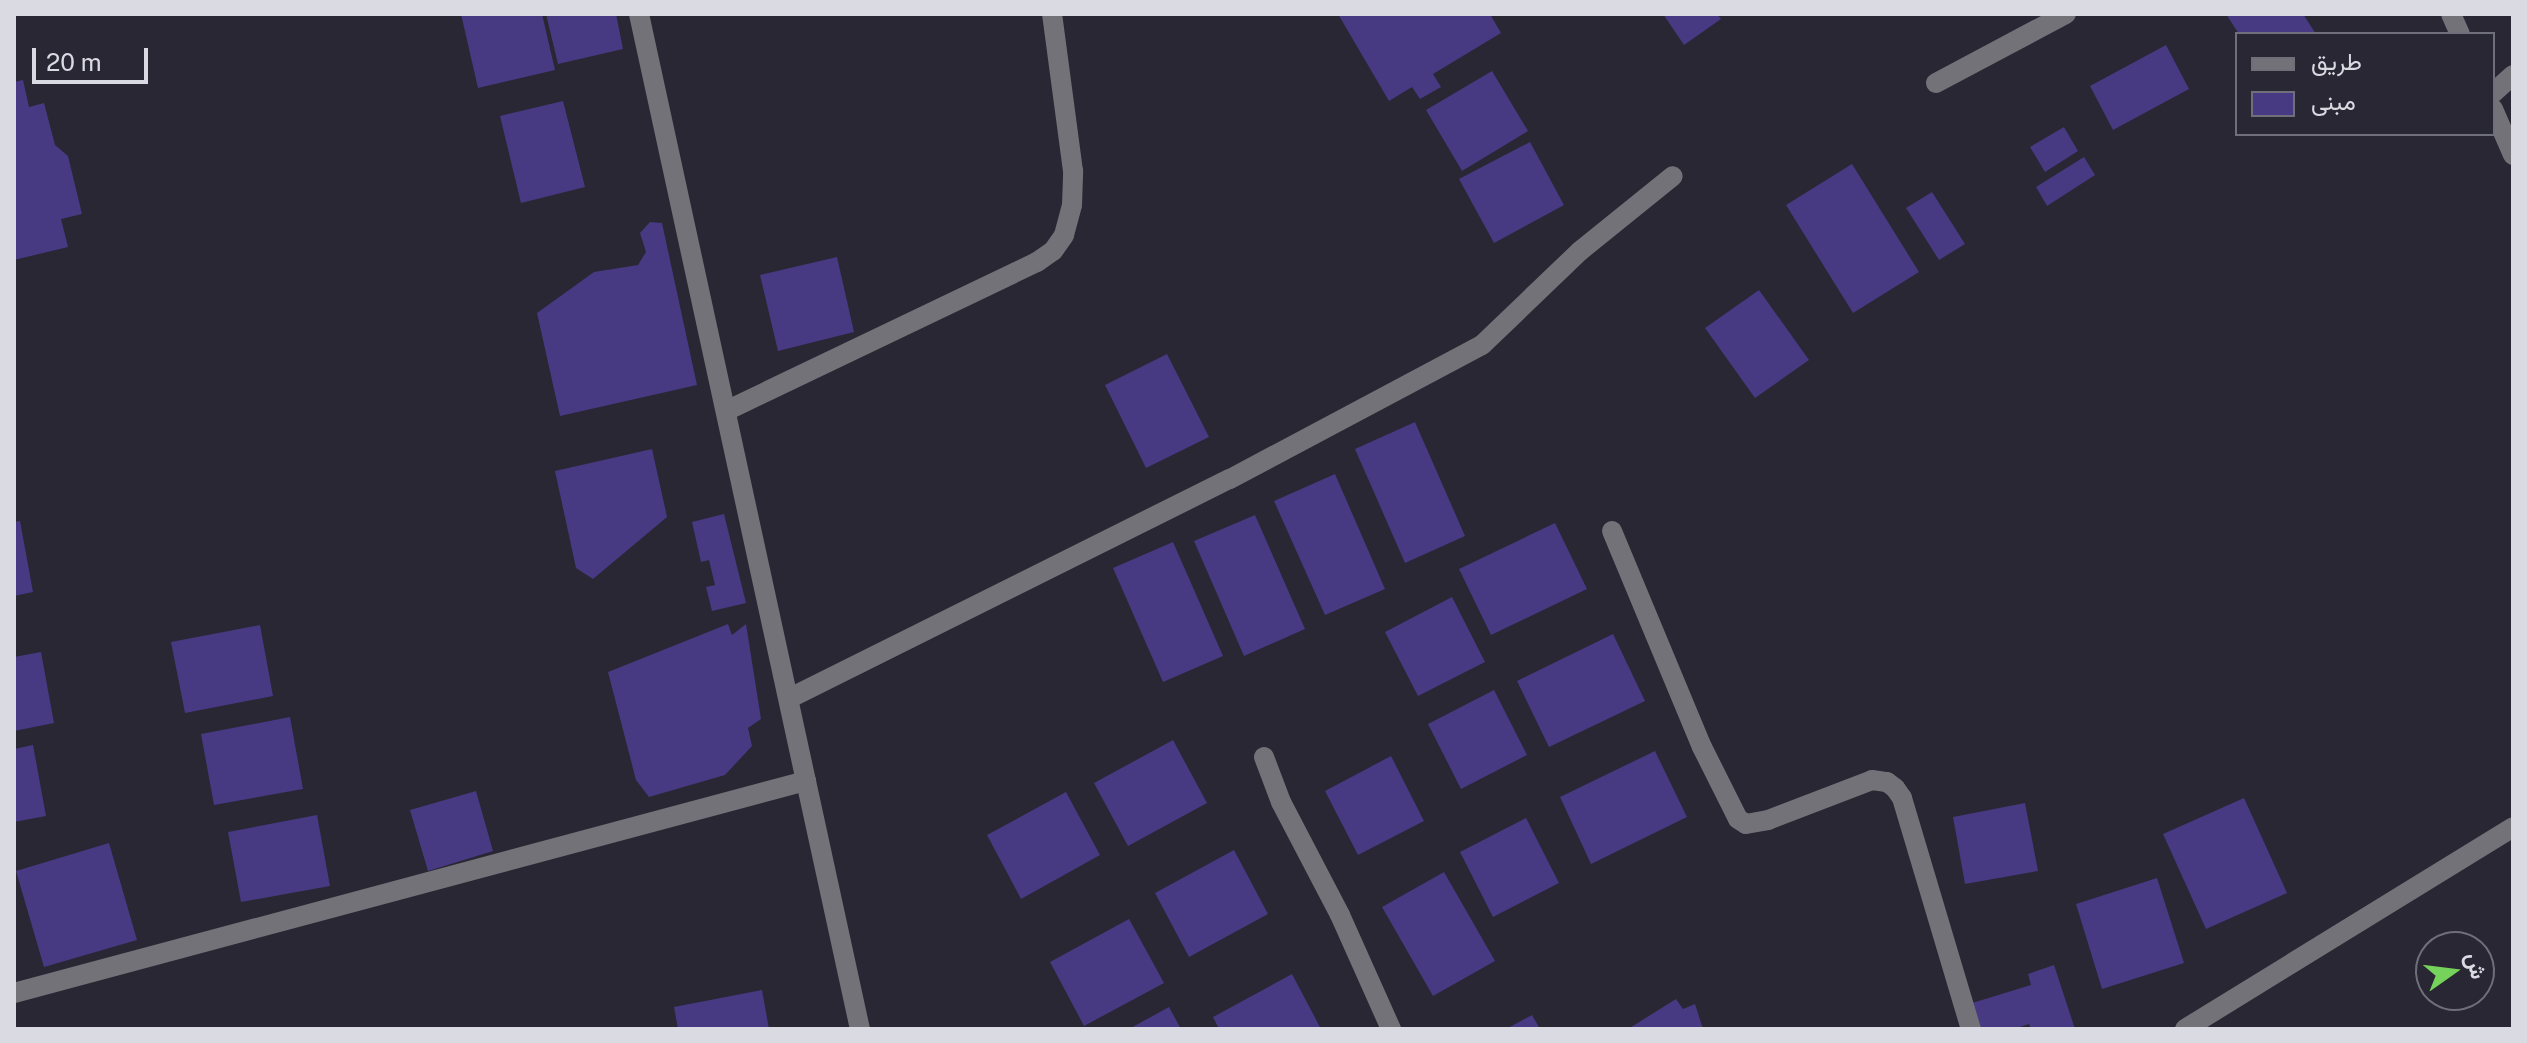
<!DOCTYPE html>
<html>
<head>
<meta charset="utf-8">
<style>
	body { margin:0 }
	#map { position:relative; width:2527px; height:1043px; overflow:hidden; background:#282733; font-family:"Public Sans",Vazirmatn,sans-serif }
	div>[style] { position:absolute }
	.building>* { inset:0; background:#483983 }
	.minor>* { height:20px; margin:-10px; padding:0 10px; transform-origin:10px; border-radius:10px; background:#727278 }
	span { translate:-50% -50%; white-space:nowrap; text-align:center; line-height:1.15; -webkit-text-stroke:6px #282733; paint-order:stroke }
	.frame { position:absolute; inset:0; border:16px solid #dadae2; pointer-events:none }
	.legend { position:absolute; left:2235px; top:32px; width:260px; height:104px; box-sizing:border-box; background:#282733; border:2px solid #6f6f79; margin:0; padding:10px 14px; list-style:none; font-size:24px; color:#dadae2 }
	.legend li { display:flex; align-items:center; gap:16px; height:40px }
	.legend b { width:40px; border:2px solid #6f6f79 }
	.north { position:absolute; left:2415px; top:931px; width:80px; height:80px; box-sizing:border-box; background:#282733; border:2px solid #6f6f79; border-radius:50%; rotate:76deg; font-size:22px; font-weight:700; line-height:32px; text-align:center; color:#dadae2 }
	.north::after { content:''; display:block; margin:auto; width:28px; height:36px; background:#75d25a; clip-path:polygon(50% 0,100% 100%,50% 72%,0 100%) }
	.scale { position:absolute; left:32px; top:48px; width:116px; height:36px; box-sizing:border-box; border:4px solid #dadae2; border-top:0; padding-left:10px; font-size:24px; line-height:28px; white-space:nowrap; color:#dadae2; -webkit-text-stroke:6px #282733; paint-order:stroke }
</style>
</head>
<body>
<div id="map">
	<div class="building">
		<i style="clip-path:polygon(461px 14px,542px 14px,555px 70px,478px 88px)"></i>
		<i style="clip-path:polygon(546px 14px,616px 14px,623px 49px,558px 64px)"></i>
		<i style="clip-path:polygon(1338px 14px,1490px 14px,1501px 33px,1433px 74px,1441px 87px,1420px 99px,1412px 87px,1389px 101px)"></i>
		<i style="clip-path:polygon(1663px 14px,1717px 14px,1721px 19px,1684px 45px)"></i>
		<i style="clip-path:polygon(2226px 14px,2303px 14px,2316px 34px,2239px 34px)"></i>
		<i style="clip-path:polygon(2166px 45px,2189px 89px,2113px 130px,2090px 86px)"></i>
		<i style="clip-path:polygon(1492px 71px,1528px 131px,1462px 171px,1426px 110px)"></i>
		<i style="clip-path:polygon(23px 80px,29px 107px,44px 103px,55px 145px,68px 156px,82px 214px,61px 219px,68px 247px,14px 260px,14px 82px)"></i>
		<i style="clip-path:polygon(563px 101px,585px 187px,521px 203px,500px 116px)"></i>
		<i style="clip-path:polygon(2064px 127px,2078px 151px,2045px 172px,2030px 147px)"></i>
		<i style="clip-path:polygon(1530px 142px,1564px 205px,1494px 243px,1459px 179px)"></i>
		<i style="clip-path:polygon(2084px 157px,2095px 175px,2047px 206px,2036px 187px)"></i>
		<i style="clip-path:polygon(1852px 164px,1919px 272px,1853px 313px,1786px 205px)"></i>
		<i style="clip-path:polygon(1932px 192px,1965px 244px,1939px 260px,1906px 208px)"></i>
		<i style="clip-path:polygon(650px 222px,662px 223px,697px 385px,560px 416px,537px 313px,594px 272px,638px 265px,646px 252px,640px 233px)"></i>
		<i style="clip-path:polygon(837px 257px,854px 332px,778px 351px,760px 275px)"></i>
		<i style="clip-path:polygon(1759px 290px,1809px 360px,1755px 398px,1705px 328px)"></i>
		<i style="clip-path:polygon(1167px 354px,1209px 437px,1146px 468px,1105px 385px)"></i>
		<i style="clip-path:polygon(1415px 422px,1465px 536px,1405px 563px,1355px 449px)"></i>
		<i style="clip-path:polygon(652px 449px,667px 517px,593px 579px,576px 568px,555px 471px)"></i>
		<i style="clip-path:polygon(1335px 474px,1385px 589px,1325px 615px,1274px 501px)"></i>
		<i style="clip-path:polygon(724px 514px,746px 603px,712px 611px,706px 587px,715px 585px,709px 560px,701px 562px,692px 522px)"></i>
		<i style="clip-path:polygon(1255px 515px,1305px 629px,1244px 656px,1194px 541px)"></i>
		<i style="clip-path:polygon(20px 521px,33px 592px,14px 596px,14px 522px)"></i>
		<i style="clip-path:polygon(1555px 523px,1587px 589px,1491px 635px,1459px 569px)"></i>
		<i style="clip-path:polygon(1173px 542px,1223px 656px,1163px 682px,1113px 568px)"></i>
		<i style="clip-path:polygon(1452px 597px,1485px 662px,1418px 696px,1385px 632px)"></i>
		<i style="clip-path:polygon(728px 624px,732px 635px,746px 624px,761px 719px,748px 728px,752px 746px,725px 775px,649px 797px,636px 780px,608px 672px)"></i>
		<i style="clip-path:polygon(260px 625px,273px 696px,185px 713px,171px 642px)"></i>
		<i style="clip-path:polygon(1613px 634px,1645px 701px,1549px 747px,1517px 681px)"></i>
		<i style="clip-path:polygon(41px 652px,54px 723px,14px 731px,14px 657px)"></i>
		<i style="clip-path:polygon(1494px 690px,1527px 755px,1461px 789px,1428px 724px)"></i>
		<i style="clip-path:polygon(290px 717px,303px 789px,214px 805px,201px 734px)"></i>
		<i style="clip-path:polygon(1173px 740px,1207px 803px,1128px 846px,1094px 783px)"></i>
		<i style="clip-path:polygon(33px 745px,46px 816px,14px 822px,14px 749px)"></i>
		<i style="clip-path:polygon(1655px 751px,1687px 817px,1591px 864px,1560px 797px)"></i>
		<i style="clip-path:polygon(1391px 756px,1424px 821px,1358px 855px,1325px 791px)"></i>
		<i style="clip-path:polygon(476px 791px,493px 851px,428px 871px,410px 810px)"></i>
		<i style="clip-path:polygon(1066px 792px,1100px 855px,1021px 899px,987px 835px)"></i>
		<i style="clip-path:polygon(2244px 798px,2287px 893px,2206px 929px,2163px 834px)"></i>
		<i style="clip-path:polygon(2025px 803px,2038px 871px,1965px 884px,1953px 817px)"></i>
		<i style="clip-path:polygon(317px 815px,330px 886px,241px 902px,228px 832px)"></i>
		<i style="clip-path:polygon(1526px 818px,1559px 883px,1493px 917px,1460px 852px)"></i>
		<i style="clip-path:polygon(109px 843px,137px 940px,44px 967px,16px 871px)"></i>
		<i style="clip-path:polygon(1234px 850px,1268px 914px,1189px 957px,1155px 893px)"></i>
		<i style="clip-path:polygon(1444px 872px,1495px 961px,1433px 996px,1382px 907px)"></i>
		<i style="clip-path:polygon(2157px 878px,2184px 963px,2102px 989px,2076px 904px)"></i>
		<i style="clip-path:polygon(1129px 919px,1164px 983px,1084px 1026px,1050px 962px)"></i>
		<i style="clip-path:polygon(2054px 965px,2075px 1029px,2031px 1029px,2029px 1024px,2014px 1029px,1977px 1029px,1969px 1004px,2031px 985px,2028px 974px)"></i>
		<i style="clip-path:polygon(1292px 974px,1321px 1029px,1219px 1029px,1213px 1017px)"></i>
		<i style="clip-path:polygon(762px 990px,769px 1029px,678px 1029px,674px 1007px)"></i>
		<i style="clip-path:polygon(1676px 999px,1683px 1009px,1695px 1004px,1703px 1029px,1628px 1029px)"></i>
		<i style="clip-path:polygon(1169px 1007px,1181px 1029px,1129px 1029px)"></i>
		<i style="clip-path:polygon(1532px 1015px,1540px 1029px,1506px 1029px)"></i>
	</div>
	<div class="minor">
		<i style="left:639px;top:14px;width:1039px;rotate:77.72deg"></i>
		<i style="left:2451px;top:14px;width:22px;rotate:66deg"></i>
		<i style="left:1936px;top:83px;width:147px;rotate:-28deg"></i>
		<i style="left:2493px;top:93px;width:27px;rotate:-42deg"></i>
		<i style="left:2493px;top:109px;width:50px;rotate:66.5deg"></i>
		<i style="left:728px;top:410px;width:343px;rotate:-25.6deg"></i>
		<i style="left:1037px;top:262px;width:19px;rotate:-35deg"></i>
		<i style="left:1053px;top:251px;width:19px;rotate:-55deg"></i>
		<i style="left:1064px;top:235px;width:31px;rotate:-75deg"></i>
		<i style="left:1072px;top:205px;width:34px;rotate:-88deg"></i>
		<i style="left:1073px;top:171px;width:158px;rotate:-97.6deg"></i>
		<i style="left:1612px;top:531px;width:234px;rotate:67.4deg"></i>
		<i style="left:1702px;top:747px;width:80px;rotate:63.4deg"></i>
		<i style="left:1738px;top:819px;width:9px;rotate:32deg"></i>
		<i style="left:1746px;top:824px;width:22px;rotate:-10deg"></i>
		<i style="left:1768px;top:820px;width:111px;rotate:-21deg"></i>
		<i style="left:1872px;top:780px;width:15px;rotate:8deg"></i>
		<i style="left:1887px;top:782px;width:10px;rotate:37deg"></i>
		<i style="left:1895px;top:788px;width:12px;rotate:55deg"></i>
		<i style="left:1902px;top:798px;width:241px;rotate:73.4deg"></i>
		<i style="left:790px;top:698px;width:491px;rotate:-26.5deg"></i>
		<i style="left:1230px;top:479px;width:285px;rotate:-28deg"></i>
		<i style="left:1482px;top:345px;width:136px;rotate:-43.8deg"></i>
		<i style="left:1580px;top:251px;width:119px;rotate:-38.9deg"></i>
		<i style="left:1264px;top:757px;width:48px;rotate:69.3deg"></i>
		<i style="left:1281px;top:802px;width:127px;rotate:62.4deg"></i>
		<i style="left:1340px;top:915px;width:125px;rotate:65.9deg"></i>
		<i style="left:14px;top:993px;width:820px;rotate:-14.99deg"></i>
		<i style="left:2185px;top:1029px;width:385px;rotate:-31.6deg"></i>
	</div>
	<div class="frame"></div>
	<ul class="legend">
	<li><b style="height:10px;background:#727278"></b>طريق</li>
	<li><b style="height:22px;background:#483983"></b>مبنى</li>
	</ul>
	<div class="north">ش</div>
	<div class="scale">20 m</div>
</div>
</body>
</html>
